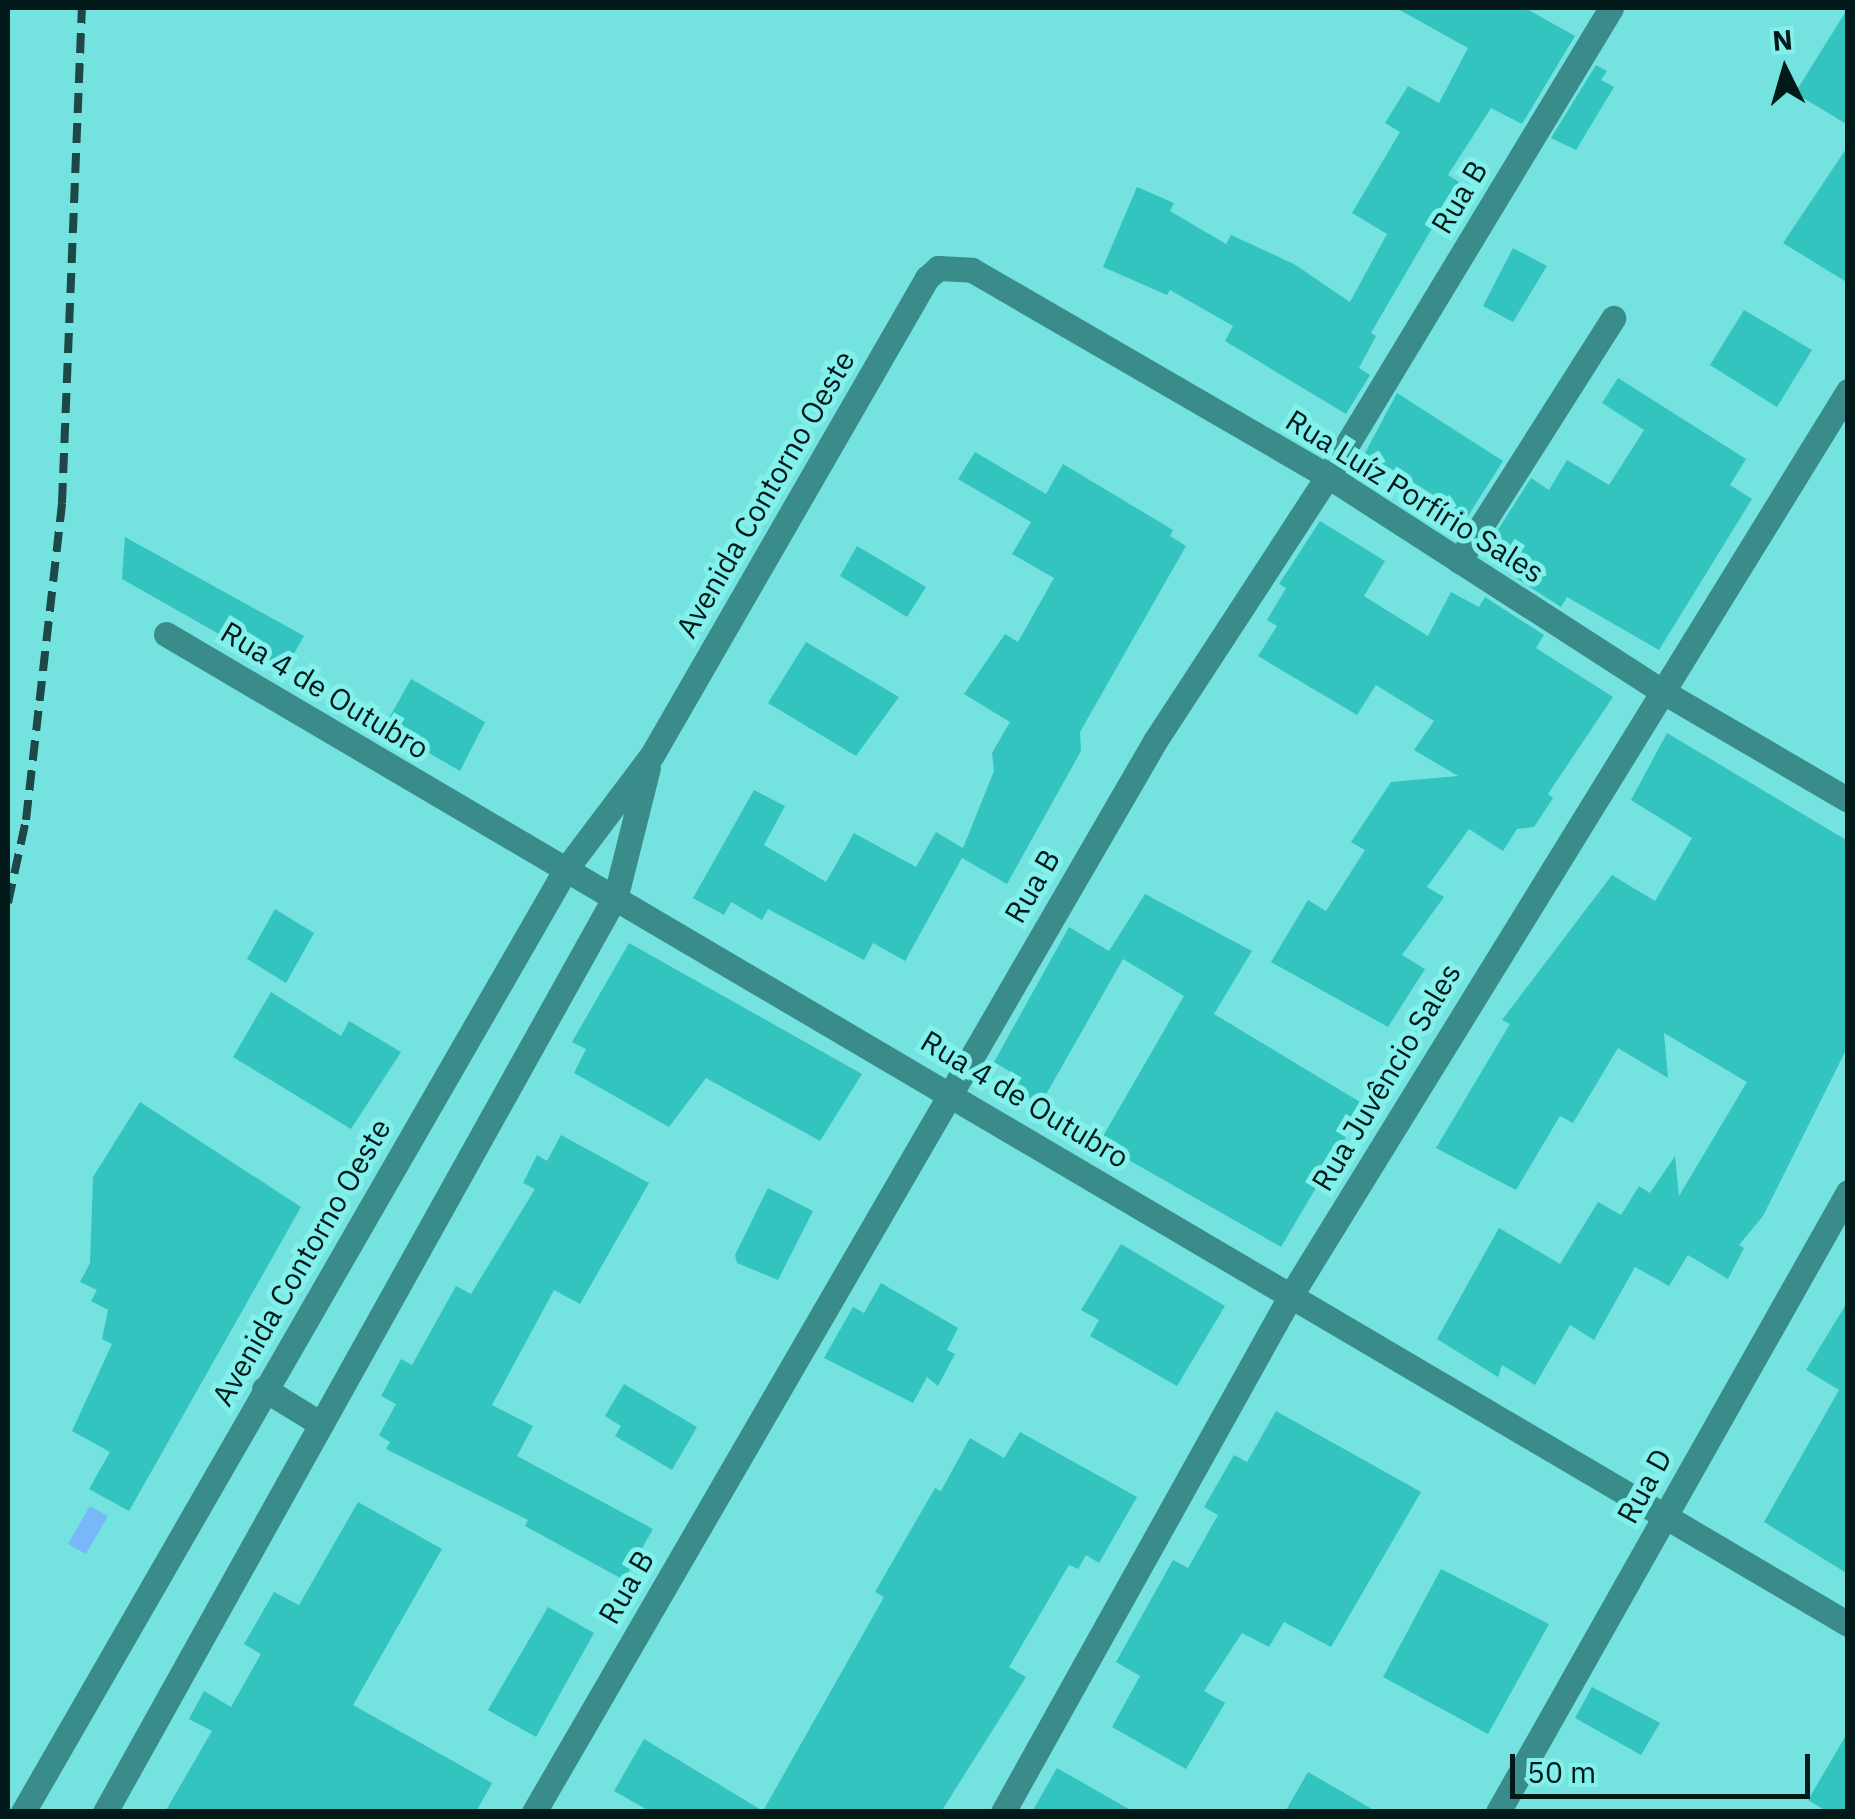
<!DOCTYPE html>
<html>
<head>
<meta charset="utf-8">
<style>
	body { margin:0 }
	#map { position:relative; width:1855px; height:1819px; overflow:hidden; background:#74e2de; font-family:"IBM Plex Sans",sans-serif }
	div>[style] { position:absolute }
	.water>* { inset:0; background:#79b7fb }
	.building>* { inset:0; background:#34c4c0 }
	.minor>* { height:25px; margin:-12.5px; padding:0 12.5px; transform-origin:12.5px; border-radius:12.5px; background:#398c89 }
	.rail>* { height:8px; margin-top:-4px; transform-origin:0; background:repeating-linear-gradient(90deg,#1d4847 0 20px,transparent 0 30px) }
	span { translate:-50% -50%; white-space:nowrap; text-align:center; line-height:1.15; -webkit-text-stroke:10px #82f0eb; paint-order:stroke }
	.street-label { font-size:30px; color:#021919 }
	.frame { position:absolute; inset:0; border:10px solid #021919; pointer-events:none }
	.north { position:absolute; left:1735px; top:20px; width:100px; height:100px; -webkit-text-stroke:8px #82f0eb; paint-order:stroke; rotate:355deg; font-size:28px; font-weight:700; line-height:40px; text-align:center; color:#021919 }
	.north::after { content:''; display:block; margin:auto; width:35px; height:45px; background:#021919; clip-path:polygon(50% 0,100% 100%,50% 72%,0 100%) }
	.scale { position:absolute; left:1510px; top:1754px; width:300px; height:45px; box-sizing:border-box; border:5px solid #021919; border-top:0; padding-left:12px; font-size:30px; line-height:35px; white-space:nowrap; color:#021919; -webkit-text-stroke:8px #82f0eb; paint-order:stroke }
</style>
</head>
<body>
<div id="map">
	<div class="water">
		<i style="clip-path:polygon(90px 1506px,108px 1516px,86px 1554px,68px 1544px)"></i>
	</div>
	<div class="building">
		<i style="clip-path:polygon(1396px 8px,1525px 8px,1575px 36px,1522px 124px,1491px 108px,1448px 175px,1459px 182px,1371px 333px,1376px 336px,1359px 368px,1370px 375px,1346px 414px,1225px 341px,1233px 326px,1170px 290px,1167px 295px,1103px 267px,1137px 187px,1174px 203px,1170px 211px,1226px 244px,1231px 235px,1294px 264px,1350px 302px,1387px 234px,1352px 213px,1400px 132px,1385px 123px,1408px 86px,1439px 103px,1468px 48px)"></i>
		<i style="clip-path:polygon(1848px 8px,1848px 125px,1795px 93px)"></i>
		<i style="clip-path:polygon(1596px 65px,1607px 71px,1601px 80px,1614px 87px,1576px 150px,1551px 138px)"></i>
		<i style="clip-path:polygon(1848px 146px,1848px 283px,1783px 243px)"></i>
		<i style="clip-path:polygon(1513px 248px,1547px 266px,1513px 322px,1483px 306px)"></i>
		<i style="clip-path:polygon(1744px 310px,1812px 350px,1777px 407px,1710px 365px)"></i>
		<i style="clip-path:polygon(1618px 378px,1746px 459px,1730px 485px,1752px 499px,1659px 650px,1567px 597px,1561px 607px,1502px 569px,1514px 548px,1494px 536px,1531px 478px,1549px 490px,1567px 460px,1609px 485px,1644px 430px,1602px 403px)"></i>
		<i style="clip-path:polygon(1397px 393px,1503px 461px,1468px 516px,1365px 453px)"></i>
		<i style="clip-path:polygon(975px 452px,1046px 494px,1063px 464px,1173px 530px,1170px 536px,1186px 546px,1080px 732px,1081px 751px,1007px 884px,962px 858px,905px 961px,873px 943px,864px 960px,768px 909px,762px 920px,731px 902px,724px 915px,693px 898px,754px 790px,785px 806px,764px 845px,826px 882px,854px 833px,916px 867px,936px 832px,963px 848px,994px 771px,992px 753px,1010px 722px,964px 694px,1005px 634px,1018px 642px,1054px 578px,1012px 554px,1031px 522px,958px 479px)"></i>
		<i style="clip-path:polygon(1320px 521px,1385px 561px,1364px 596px,1428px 636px,1451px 592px,1479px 607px,1485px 597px,1544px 635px,1536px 648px,1613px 697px,1548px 794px,1553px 798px,1534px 827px,1517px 829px,1503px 851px,1469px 829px,1427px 887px,1444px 897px,1402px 955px,1425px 969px,1388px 1027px,1271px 962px,1308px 900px,1326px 911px,1365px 850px,1351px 842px,1391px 782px,1458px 776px,1414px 750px,1434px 721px,1376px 685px,1357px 715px,1258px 656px,1277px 626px,1267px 620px,1286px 588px,1279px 584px)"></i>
		<i style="clip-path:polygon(125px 537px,304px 636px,284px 671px,122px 579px)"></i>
		<i style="clip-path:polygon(857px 546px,926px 587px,907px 617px,840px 576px)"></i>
		<i style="clip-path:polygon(806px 642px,899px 697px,856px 756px,768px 703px)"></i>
		<i style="clip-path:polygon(411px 679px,485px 722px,460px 771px,384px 727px)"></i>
		<i style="clip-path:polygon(1667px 733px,1848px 841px,1848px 1046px,1763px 1216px,1739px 1245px,1744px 1248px,1728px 1279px,1688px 1255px,1669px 1286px,1635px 1267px,1594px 1340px,1570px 1325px,1535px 1385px,1502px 1365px,1498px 1377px,1437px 1339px,1499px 1228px,1560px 1264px,1598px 1202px,1621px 1215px,1639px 1186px,1650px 1193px,1675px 1156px,1679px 1196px,1747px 1082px,1664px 1033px,1668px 1078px,1618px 1048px,1573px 1123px,1560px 1116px,1516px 1190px,1436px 1148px,1510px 1024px,1502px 1020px,1612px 875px,1655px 901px,1692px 838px,1631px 800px)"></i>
		<i style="clip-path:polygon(1145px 894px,1252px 951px,1214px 1014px,1365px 1105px,1281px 1247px,1099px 1143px,1184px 996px,1123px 959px,1040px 1105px,1009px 1086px,1014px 1074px,994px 1062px,1069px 927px,1109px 951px)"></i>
		<i style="clip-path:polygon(275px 909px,314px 933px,286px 983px,247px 959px)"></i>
		<i style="clip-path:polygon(629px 943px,862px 1074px,820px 1141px,706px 1078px,669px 1127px,574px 1073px,586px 1049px,572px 1042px)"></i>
		<i style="clip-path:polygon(271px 992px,341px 1036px,349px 1021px,401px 1052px,351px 1129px,233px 1057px)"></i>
		<i style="clip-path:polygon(140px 1102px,301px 1207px,129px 1511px,89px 1489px,110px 1452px,72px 1431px,112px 1344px,102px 1339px,108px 1310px,91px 1301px,97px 1290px,80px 1282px,90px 1263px,93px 1177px)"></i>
		<i style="clip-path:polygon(561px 1135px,649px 1183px,580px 1304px,554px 1290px,492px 1405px,533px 1426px,517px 1456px,653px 1529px,624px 1580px,525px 1526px,528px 1520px,386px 1449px,390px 1442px,379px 1435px,396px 1404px,381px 1396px,401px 1359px,412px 1365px,456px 1286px,471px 1294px,535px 1189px,523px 1183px,537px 1155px,547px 1161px)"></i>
		<i style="clip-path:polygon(768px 1188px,813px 1211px,778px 1280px,737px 1263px,735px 1255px)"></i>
		<i style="clip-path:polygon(1121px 1244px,1225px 1306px,1177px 1386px,1090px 1336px,1099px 1320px,1081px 1310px)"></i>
		<i style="clip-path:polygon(881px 1283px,958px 1328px,947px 1350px,955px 1354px,938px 1386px,927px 1377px,913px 1403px,824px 1358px,853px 1307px,864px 1313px)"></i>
		<i style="clip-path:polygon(1848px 1301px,1848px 1574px,1764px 1522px,1839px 1390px,1806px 1370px)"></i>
		<i style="clip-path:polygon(624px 1384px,697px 1427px,672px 1470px,615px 1436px,621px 1426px,605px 1416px)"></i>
		<i style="clip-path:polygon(1276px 1411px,1421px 1492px,1331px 1647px,1284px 1622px,1269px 1647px,1242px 1633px,1204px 1691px,1225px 1703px,1186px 1769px,1112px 1727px,1140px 1676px,1116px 1662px,1173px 1560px,1188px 1568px,1218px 1515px,1204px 1507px,1234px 1455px,1247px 1462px)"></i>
		<i style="clip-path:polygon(1020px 1432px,1137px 1497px,1099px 1563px,1086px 1555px,1078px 1569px,1069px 1565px,1009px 1667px,1026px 1677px,941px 1812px,651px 1812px,614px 1791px,644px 1739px,763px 1811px,884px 1597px,875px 1592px,935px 1488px,941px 1491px,970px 1438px,1004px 1458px)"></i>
		<i style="clip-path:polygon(358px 1502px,442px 1549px,353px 1705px,492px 1783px,476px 1812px,165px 1812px,212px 1731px,189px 1719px,204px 1691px,231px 1707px,261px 1654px,244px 1644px,274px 1592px,299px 1605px)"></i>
		<i style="clip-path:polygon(1441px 1569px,1549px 1624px,1488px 1734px,1383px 1677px)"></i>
		<i style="clip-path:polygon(548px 1607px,594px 1633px,536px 1737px,488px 1710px)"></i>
		<i style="clip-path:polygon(1592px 1687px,1660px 1723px,1641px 1755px,1575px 1718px)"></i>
		<i style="clip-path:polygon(1848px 1732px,1848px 1812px,1828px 1812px,1808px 1800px)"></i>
		<i style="clip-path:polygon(1057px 1768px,1134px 1812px,1032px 1812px)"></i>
		<i style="clip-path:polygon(1308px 1772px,1377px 1812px,1285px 1812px)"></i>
	</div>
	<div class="minor">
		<i style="left:1459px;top:561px;width:288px;rotate:-57.6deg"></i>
		<i style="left:166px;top:634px;width:1952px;rotate:30.48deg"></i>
		<i style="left:264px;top:1389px;width:67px;rotate:31.6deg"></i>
		<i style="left:23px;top:1812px;width:1088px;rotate:-60.07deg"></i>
		<i style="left:566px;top:869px;width:143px;rotate:-53deg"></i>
		<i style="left:652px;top:755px;width:551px;rotate:-60.04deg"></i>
		<i style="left:927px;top:278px;width:15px;rotate:-42deg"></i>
		<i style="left:938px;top:268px;width:34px;rotate:3deg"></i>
		<i style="left:972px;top:270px;width:411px;rotate:30.1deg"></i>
		<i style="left:1328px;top:476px;width:395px;rotate:32.8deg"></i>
		<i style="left:1660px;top:690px;width:218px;rotate:30.3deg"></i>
		<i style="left:105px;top:1812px;width:1050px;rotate:-60.87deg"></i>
		<i style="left:616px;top:895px;width:131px;rotate:-75.9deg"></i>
		<i style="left:534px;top:1812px;width:1238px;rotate:-59.89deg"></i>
		<i style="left:1155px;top:741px;width:316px;rotate:-56.9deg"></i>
		<i style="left:1328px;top:476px;width:547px;rotate:-58.84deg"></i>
		<i style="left:1003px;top:1812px;width:592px;rotate:-60.88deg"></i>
		<i style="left:1291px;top:1295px;width:1062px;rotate:-58.36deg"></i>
		<i style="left:1498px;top:1812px;width:712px;rotate:-60.55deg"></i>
	</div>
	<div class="rail">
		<i style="left:8px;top:903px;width:85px;rotate:-77.8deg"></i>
		<i style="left:26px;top:820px;width:319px;rotate:-83.5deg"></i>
		<i style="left:62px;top:503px;width:495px;rotate:-87.7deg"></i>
	</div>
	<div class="street-label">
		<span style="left:1459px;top:197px;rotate:-59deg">Rua B</span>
		<span style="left:765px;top:494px;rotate:-60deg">Avenida Contorno Oeste</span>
		<span style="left:1415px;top:496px;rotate:32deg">Rua Luíz Porfírio Sales</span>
		<span style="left:325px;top:690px;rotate:31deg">Rua 4 de Outubro</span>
		<span style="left:1032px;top:886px;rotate:-60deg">Rua B</span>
		<span style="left:1386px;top:1077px;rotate:-59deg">Rua Juvêncio Sales</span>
		<span style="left:1025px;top:1099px;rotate:31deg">Rua 4 de Outubro</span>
		<span style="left:301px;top:1262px;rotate:-60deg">Avenida Contorno Oeste</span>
		<span style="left:1644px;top:1486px;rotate:-61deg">Rua D</span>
		<span style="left:626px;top:1587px;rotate:-60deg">Rua B</span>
	</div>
	<div class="frame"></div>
	<div class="north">N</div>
	<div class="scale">50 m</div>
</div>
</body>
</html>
